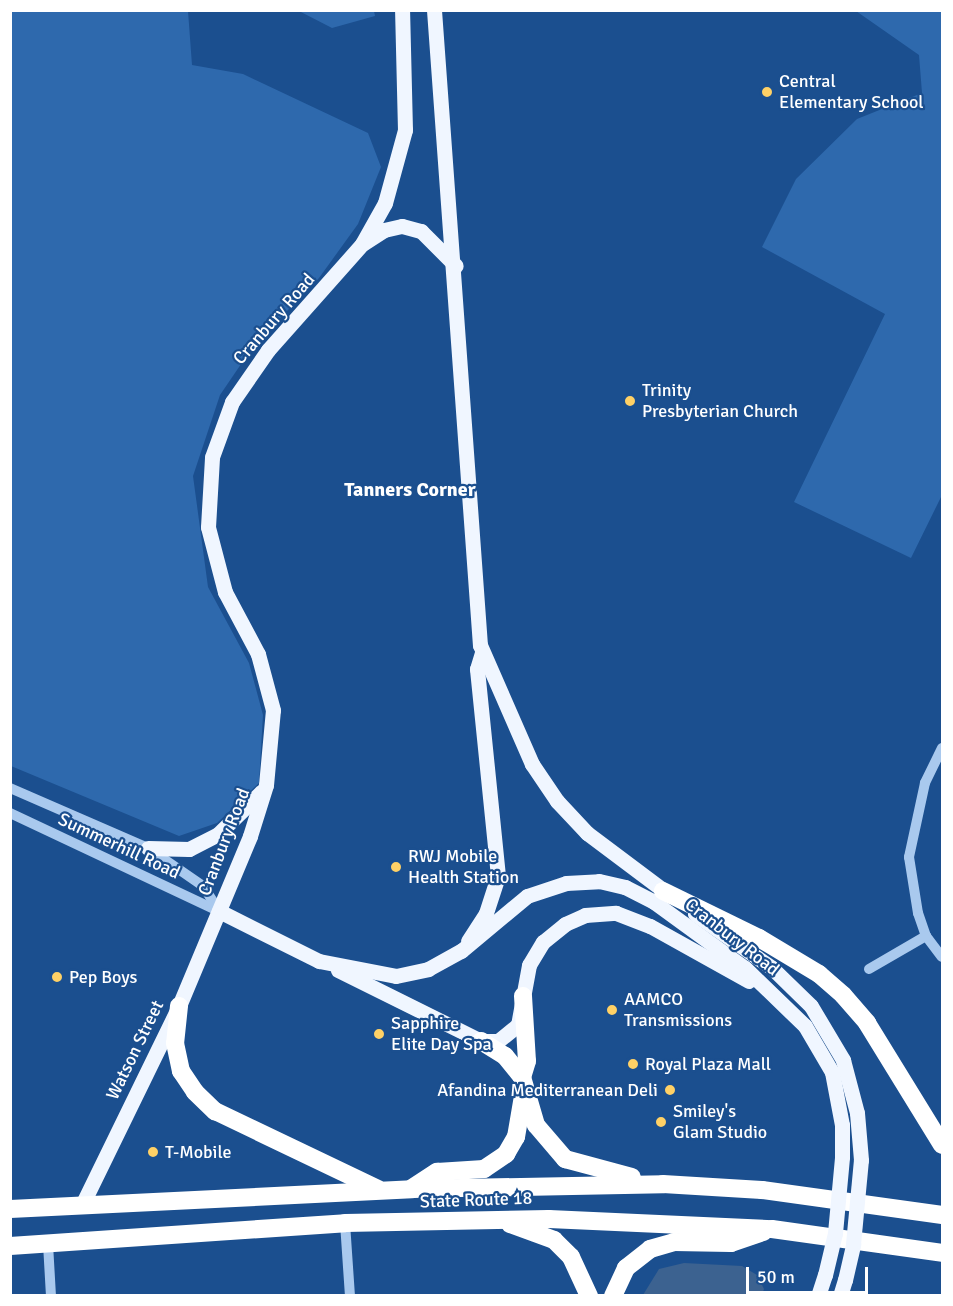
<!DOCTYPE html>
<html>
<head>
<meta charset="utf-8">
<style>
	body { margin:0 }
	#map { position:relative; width:953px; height:1306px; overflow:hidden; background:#1b4f8f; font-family:Signika,sans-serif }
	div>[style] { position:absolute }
	.green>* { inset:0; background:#2e69ad }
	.water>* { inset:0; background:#3c6290 }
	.minor>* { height:10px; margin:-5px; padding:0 5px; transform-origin:5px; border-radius:5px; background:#a9c9ee }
	.major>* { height:15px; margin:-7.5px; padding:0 7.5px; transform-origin:7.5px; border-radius:7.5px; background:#f0f6ff }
	.highway>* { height:18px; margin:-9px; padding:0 9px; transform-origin:9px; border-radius:9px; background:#fff }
	.major-bridge>* { height:15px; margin:-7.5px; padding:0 7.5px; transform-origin:7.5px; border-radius:7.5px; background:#f0f6ff }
	.dots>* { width:16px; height:16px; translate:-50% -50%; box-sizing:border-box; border:3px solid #1b4f8f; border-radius:50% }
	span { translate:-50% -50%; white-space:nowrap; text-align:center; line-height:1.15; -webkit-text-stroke:4.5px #1b4f8f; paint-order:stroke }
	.poi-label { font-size:18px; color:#fff }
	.left { translate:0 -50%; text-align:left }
	.right { translate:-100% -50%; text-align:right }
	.street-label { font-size:18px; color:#fff }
	.neighbourhood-label { font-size:20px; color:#fff; font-weight:700 }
	.frame { position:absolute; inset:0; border:12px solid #fff; pointer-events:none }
	.scale { position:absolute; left:746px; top:1267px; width:122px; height:27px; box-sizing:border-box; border:3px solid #fff; border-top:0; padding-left:8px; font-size:18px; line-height:21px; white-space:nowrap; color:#fff; -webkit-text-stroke:4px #1b4f8f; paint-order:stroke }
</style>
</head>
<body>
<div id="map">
	<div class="green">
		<i style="clip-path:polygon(10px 11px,188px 11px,192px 65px,243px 74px,368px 133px,381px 167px,358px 224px,319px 278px,254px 345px,220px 395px,193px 476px,208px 587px,249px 663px,263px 715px,259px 783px,217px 823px,179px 836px,11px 766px)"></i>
		<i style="clip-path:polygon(299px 11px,374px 11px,375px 16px,332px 28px)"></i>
		<i style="clip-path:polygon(856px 11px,942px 11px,942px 495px,911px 558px,794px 502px,885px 314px,762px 247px,796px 179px,857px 119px,922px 93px,919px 55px)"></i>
	</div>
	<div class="water">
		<i style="clip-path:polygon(684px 1263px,742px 1266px,757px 1275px,764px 1289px,762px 1295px,643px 1295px,659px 1269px)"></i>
	</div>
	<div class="minor">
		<i style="left:942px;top:748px;width:39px;rotate:116deg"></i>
		<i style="left:925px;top:783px;width:76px;rotate:102.2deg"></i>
		<i style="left:909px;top:857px;width:57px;rotate:80.9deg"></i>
		<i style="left:918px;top:913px;width:24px;rotate:71deg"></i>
		<i style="left:926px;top:936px;width:26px;rotate:53deg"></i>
		<i style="left:10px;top:788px;width:150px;rotate:23.5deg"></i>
		<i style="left:148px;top:848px;width:67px;rotate:34.6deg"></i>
		<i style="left:203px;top:886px;width:30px;rotate:57deg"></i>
		<i style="left:10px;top:813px;width:230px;rotate:25.2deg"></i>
		<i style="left:869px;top:969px;width:66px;rotate:-30.1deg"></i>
		<i style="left:345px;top:1223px;width:73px;rotate:86.1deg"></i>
		<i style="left:48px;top:1244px;width:52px;rotate:86.7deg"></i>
	</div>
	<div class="major">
		<i style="left:434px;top:10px;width:637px;rotate:85.86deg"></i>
		<i style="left:480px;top:645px;width:130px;rotate:66.4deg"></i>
		<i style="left:532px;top:764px;width:45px;rotate:56deg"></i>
		<i style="left:557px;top:801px;width:44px;rotate:46.8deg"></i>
		<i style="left:587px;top:833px;width:105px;rotate:36.9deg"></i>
		<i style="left:364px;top:243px;width:24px;rotate:-33deg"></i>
		<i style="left:384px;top:230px;width:18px;rotate:-13deg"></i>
		<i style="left:402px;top:226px;width:20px;rotate:15deg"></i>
		<i style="left:421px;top:231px;width:49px;rotate:45deg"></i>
		<i style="left:148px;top:848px;width:41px;rotate:1.4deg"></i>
		<i style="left:189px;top:849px;width:31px;rotate:-27deg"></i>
		<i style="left:217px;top:835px;width:62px;rotate:-44.3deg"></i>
		<i style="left:219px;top:911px;width:112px;rotate:26.6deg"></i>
		<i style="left:319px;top:961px;width:78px;rotate:11deg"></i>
		<i style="left:396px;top:976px;width:33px;rotate:-12deg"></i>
		<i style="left:428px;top:969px;width:38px;rotate:-29deg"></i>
		<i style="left:461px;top:951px;width:86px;rotate:-39.8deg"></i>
		<i style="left:527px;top:896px;width:41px;rotate:-18.4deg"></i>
		<i style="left:566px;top:883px;width:33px;rotate:-3deg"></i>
		<i style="left:599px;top:881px;width:27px;rotate:13deg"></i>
		<i style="left:625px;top:887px;width:33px;rotate:27deg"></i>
		<i style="left:654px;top:902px;width:112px;rotate:36deg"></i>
		<i style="left:745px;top:968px;width:83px;rotate:44deg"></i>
		<i style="left:805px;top:1026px;width:53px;rotate:59.6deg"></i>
		<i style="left:832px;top:1072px;width:54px;rotate:79.3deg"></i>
		<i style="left:842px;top:1125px;width:32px;rotate:90deg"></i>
		<i style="left:695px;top:914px;width:94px;rotate:35deg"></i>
		<i style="left:772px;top:968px;width:54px;rotate:44.3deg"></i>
		<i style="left:811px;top:1006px;width:63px;rotate:59.3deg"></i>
		<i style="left:843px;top:1060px;width:55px;rotate:75.2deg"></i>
		<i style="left:857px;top:1113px;width:47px;rotate:85.1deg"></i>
		<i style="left:468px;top:941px;width:33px;rotate:-57deg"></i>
		<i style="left:486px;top:913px;width:39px;rotate:-72deg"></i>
		<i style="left:498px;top:876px;width:208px;rotate:-95.8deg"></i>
		<i style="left:477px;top:669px;width:17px;rotate:-73deg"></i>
		<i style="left:338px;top:970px;width:160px;rotate:26.4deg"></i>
		<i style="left:481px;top:1041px;width:17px"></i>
		<i style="left:498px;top:1041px;width:26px;rotate:-39deg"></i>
		<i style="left:518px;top:1025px;width:61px;rotate:-79.6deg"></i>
		<i style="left:529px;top:965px;width:27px;rotate:-59deg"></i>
		<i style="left:543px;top:942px;width:28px;rotate:-39deg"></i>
		<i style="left:565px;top:924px;width:22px;rotate:-24deg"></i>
		<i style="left:585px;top:915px;width:31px;rotate:-4deg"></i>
		<i style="left:616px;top:913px;width:36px;rotate:21deg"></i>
		<i style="left:650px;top:926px;width:113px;rotate:29.1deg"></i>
		<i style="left:82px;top:1205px;width:221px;rotate:-64deg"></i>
		<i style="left:179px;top:1006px;width:184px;rotate:-67.3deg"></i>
		<i style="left:250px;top:836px;width:53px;rotate:-72.6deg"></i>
		<i style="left:266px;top:785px;width:75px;rotate:-84.7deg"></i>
		<i style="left:273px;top:710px;width:58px;rotate:-105deg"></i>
		<i style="left:258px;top:654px;width:70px;rotate:-118deg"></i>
		<i style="left:225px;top:592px;width:67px;rotate:-104.7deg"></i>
		<i style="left:208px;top:527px;width:70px;rotate:-86.7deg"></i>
		<i style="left:212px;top:457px;width:59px;rotate:-70deg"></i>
		<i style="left:232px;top:402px;width:63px;rotate:-55.3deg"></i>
		<i style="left:268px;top:350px;width:142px;rotate:-48.4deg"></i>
		<i style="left:362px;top:244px;width:47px;rotate:-60.7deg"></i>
		<i style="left:385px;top:203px;width:76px;rotate:-74.7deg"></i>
		<i style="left:405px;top:130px;width:120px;rotate:-91.4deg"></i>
		<i style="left:818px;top:1296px;width:22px;rotate:-72deg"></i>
		<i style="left:840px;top:1296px;width:17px;rotate:-73deg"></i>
	</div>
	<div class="highway">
		<i style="left:663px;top:891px;width:107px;rotate:26.1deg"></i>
		<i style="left:759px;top:938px;width:70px;rotate:31deg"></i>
		<i style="left:819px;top:974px;width:32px;rotate:41deg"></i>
		<i style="left:843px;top:995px;width:37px;rotate:49deg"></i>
		<i style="left:867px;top:1023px;width:143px;rotate:58.4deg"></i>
		<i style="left:523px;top:996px;width:65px;rotate:86.5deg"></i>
		<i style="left:527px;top:1061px;width:17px;rotate:107deg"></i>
		<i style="left:522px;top:1077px;width:50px;rotate:73.7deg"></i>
		<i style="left:536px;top:1125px;width:45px;rotate:49.5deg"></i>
		<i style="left:565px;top:1159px;width:69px;rotate:15deg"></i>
		<i style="left:179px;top:1006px;width:37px;rotate:96deg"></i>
		<i style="left:175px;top:1043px;width:29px;rotate:78deg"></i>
		<i style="left:181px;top:1071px;width:25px;rotate:56deg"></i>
		<i style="left:195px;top:1092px;width:28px;rotate:44deg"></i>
		<i style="left:215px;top:1111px;width:181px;rotate:25.6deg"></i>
		<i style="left:481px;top:1041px;width:28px;rotate:32deg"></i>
		<i style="left:505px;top:1056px;width:27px;rotate:51deg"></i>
		<i style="left:412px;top:1188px;width:30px;rotate:-33deg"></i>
		<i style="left:437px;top:1172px;width:47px;rotate:-3.7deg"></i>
		<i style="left:484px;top:1169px;width:27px;rotate:-34deg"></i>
		<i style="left:506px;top:1154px;width:20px;rotate:-60deg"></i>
		<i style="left:516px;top:1137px;width:42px;rotate:-80.3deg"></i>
		<i style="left:10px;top:1209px;width:402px;rotate:-2.8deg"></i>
		<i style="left:412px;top:1189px;width:251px;rotate:-1.1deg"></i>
		<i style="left:663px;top:1184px;width:99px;rotate:3.5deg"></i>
		<i style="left:762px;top:1190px;width:182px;rotate:7.9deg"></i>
		<i style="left:510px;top:1224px;width:47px;rotate:20deg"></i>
		<i style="left:554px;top:1240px;width:24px;rotate:45deg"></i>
		<i style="left:571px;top:1257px;width:43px;rotate:65.2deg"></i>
		<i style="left:10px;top:1246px;width:336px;rotate:-3.9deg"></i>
		<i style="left:345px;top:1223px;width:204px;rotate:-1.1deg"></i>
		<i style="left:549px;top:1219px;width:223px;rotate:2.6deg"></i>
		<i style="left:772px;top:1229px;width:172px;rotate:8deg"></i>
		<i style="left:613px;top:1296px;width:31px;rotate:-65deg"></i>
		<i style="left:626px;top:1268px;width:31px;rotate:-38deg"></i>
		<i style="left:650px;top:1249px;width:25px;rotate:-16deg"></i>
		<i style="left:674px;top:1242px;width:57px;rotate:1deg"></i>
		<i style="left:731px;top:1243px;width:34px;rotate:-19deg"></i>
	</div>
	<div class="major-bridge">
		<i style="left:825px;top:1275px;width:43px;rotate:-76.6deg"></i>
		<i style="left:835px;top:1233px;width:76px;rotate:-84.7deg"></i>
		<i style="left:845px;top:1280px;width:37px;rotate:-77deg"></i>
		<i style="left:853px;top:1244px;width:84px;rotate:-84.6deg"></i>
	</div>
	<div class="dots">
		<i style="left:767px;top:92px;background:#ffd166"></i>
		<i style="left:630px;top:401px;background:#ffd166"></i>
		<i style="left:396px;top:867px;background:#ffd166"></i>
		<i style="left:57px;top:977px;background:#ffd166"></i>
		<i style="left:612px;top:1010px;background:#ffd166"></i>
		<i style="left:379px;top:1034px;background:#ffd166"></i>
		<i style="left:633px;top:1064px;background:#ffd166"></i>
		<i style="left:670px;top:1090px;background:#ffd166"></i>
		<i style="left:661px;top:1122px;background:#ffd166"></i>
		<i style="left:153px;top:1152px;background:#ffd166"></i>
	</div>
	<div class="poi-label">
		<span class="left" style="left:779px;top:92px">Central<br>Elementary School</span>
		<span class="left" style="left:642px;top:401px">Trinity<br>Presbyterian Church</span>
		<span class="left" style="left:408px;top:867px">RWJ Mobile<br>Health Station</span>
		<span class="left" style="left:69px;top:977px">Pep Boys</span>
		<span class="left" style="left:624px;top:1010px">AAMCO<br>Transmissions</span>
		<span class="left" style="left:391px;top:1034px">Sapphire<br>Elite Day Spa</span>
		<span class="left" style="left:645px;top:1064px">Royal Plaza Mall</span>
		<span class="right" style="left:658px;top:1090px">Afandina Mediterranean Deli</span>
		<span class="left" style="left:673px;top:1122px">Smiley's<br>Glam Studio</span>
		<span class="left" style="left:165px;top:1152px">T-Mobile</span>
	</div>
	<div class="street-label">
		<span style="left:274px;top:319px;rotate:-49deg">Cranbury Road</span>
		<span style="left:224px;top:842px;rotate:-69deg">Cranbury Road</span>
		<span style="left:119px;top:846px;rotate:25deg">Summerhill Road</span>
		<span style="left:732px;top:937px;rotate:38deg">Cranbury Road</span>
		<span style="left:135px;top:1050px;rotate:-64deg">Watson Street</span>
		<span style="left:476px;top:1200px;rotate:-2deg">State Route 18</span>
	</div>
	<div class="neighbourhood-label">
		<span style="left:410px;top:489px">Tanners Corner</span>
	</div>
	<div class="frame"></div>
	<div class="scale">50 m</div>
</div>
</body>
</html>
